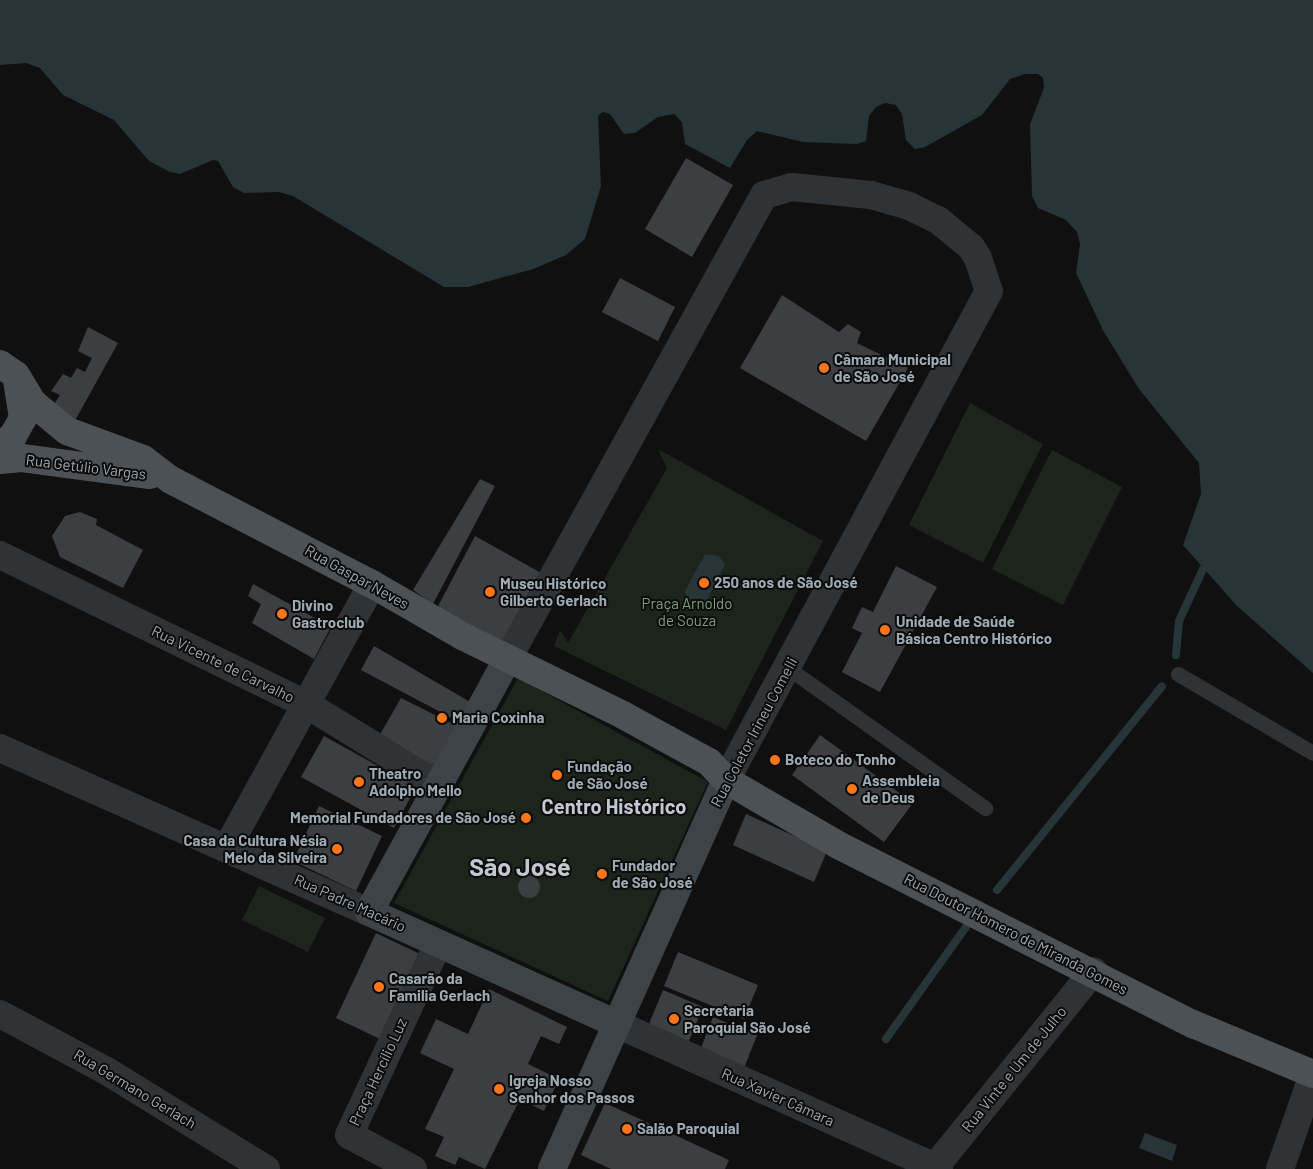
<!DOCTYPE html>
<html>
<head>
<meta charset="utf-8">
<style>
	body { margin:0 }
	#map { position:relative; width:1313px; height:1169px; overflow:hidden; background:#101011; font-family:Barlow,sans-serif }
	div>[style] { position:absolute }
	.green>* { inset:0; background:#1c241c }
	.water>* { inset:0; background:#273538 }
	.stream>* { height:8px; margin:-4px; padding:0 4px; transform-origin:4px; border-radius:4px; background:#273538 }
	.building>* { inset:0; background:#3c3e41 }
	.round { border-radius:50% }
	.service>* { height:15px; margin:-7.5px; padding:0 7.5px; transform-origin:7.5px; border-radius:7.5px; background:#303336 }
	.minor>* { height:28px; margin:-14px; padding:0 14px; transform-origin:14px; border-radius:14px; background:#303336 }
	.secondary>* { height:28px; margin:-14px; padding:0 14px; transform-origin:14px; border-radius:14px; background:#3e4347 }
	.primary>* { height:28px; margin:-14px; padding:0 14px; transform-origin:14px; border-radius:14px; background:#4c5156 }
	.dots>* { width:14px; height:14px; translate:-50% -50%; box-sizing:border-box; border:2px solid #0b0b0c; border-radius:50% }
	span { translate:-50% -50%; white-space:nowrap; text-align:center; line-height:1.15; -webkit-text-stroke:4px #0b0b0c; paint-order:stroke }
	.poi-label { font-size:15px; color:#9fabb3; font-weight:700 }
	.left { translate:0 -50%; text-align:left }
	.right { translate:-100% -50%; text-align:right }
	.street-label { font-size:15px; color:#9fabb3 }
	.park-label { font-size:15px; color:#7da075 }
	.district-label { font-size:20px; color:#c1c8cf; font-weight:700 }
	.town-label { font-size:25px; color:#c1c8cf; font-weight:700 }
</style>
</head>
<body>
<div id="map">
	<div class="green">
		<i style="clip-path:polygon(970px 403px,1043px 444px,983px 563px,909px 525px)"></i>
		<i style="clip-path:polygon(658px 449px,823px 541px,726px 730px,554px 646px,560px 630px,568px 643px,667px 468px)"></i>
		<i style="clip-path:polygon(1052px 450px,1122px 487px,1063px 605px,992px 569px)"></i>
		<i style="clip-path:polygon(518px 678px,708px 782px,608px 1001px,394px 903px)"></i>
		<i style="clip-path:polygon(259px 886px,325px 918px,308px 952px,242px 920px)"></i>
	</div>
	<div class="water">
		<i style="clip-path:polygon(0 0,1313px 0,1313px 673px,1237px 606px,1183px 545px,1201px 494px,1199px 463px,1139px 389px,1104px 332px,1076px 273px,1080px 244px,1077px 232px,1066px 220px,1038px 208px,1032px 196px,1030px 124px,1044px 88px,1043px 78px,1038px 74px,1025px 74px,1010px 79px,982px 115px,925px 147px,915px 149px,906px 140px,902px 114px,896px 105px,885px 103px,876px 107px,869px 116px,866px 141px,857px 144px,803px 142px,757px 131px,747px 140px,730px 168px,685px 144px,682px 122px,674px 114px,658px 117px,635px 133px,624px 134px,610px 114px,603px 112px,598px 116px,601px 186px,585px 239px,566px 255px,533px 269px,468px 287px,444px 287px,293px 196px,279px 192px,244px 193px,233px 187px,218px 161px,213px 160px,180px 174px,170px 172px,149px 161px,114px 120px,63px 95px,40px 68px,26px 63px,0 65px)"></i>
		<i style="clip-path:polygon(705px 554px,719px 556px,725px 565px,706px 602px,698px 606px,687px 600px,685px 591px)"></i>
		<i style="clip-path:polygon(1145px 1133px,1177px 1145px,1172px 1161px,1139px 1148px)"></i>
	</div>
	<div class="stream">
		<i style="left:1176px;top:655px;width:34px;rotate:-85deg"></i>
		<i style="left:1179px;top:621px;width:57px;rotate:-65.2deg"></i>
		<i style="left:997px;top:890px;width:262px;rotate:-51deg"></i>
		<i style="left:886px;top:1039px;width:138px;rotate:-54.5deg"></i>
	</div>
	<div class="building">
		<i style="clip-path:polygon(686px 158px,733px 185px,692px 257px,645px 229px)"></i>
		<i style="clip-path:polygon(620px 278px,675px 307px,658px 341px,602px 312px)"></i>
		<i style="clip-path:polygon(782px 295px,839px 332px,848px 324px,861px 332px,857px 343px,908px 368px,866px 441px,740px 368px)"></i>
		<i style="clip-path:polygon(88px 327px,118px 343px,72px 426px,51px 409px,60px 395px,51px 391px,63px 374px,71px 378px,77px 368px,85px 372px,92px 358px,78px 351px)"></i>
		<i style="clip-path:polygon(480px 479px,495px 486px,433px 604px,413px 590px)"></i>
		<i style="clip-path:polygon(80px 512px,97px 519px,96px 525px,143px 550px,123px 588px,60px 557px,52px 536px,65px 516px)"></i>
		<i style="clip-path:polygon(475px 536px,543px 574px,504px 647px,436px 610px)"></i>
		<i style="clip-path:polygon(896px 566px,937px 587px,880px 692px,842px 672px,862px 633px,852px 628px,862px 607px,873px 612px)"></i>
		<i style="clip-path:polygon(253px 584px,331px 627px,314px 659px,252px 623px,261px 604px,248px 596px)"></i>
		<i style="clip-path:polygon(374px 646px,472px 703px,461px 723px,361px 670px)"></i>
		<i style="clip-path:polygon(401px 698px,459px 727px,437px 772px,378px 738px)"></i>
		<i style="clip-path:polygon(820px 735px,913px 803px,884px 842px,792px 775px)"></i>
		<i style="clip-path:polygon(324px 736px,416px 787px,394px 828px,301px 777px)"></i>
		<i style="clip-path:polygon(319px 806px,382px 836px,356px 891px,293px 861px)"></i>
		<i style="clip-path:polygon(746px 814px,827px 851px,814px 882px,733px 845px)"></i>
		<i class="round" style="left:518px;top:876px;width:22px;height:22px"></i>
		<i style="clip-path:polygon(376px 933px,422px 955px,382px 1040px,336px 1018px)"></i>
		<i style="clip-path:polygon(678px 952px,758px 985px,744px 1019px,664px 986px)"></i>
		<i style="clip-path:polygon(489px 989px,567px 1027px,559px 1044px,541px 1036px,528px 1064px,559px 1079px,544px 1111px,520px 1099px,485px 1169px,459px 1157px,455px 1165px,435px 1156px,444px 1137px,425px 1129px,454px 1069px,420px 1053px,436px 1019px,468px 1034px)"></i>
		<i style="clip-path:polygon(663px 990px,703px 1007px,686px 1048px,646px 1031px)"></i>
		<i style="clip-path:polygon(713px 1017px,757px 1035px,743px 1071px,699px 1053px)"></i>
		<i style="clip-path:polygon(605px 1103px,729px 1160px,725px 1169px,611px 1169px,581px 1155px)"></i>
	</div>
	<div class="service">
		<i style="left:788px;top:668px;width:242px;rotate:35.4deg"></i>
		<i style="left:1178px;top:674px;width:156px;rotate:30.3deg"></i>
	</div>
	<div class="minor">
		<i style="left:0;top:555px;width:340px;rotate:26deg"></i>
		<i style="left:306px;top:704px;width:137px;rotate:31.6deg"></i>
		<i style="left:423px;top:776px;width:19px;rotate:12deg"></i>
		<i style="left:507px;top:660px;width:531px;rotate:-61.07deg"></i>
		<i style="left:764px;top:195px;width:29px;rotate:-16deg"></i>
		<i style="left:792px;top:187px;width:79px;rotate:5.8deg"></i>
		<i style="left:871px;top:195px;width:40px;rotate:16deg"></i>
		<i style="left:909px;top:206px;width:32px;rotate:26deg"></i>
		<i style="left:938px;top:220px;width:43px;rotate:39.3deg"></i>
		<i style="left:971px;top:247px;width:13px;rotate:58deg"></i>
		<i style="left:978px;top:258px;width:35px;rotate:72deg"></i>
		<i style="left:989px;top:291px;width:555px;rotate:118.27deg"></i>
		<i style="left:0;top:748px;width:404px;rotate:24deg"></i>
		<i style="left:227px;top:848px;width:301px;rotate:-61.2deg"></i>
		<i style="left:0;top:1014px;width:119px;rotate:28.1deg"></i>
		<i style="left:105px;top:1070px;width:189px;rotate:31.6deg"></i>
		<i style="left:617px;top:1024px;width:353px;rotate:24.2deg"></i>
		<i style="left:935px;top:1167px;width:252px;rotate:-51deg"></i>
		<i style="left:413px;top:1169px;width:72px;rotate:-152deg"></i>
		<i style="left:349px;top:1135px;width:211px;rotate:-65deg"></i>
		<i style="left:1280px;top:1169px;width:100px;rotate:-70.7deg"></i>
	</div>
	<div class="secondary">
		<i style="left:507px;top:660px;width:287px;rotate:118.7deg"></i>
		<i style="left:369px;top:912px;width:272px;rotate:24.3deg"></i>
		<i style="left:552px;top:1169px;width:426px;rotate:-65.9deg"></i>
	</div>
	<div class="primary">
		<i style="left:0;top:364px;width:19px;rotate:35deg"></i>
		<i style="left:16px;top:375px;width:31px;rotate:59deg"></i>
		<i style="left:32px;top:402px;width:45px;rotate:39.6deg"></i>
		<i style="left:67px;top:431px;width:81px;rotate:20.2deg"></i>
		<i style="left:143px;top:459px;width:35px;rotate:37deg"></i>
		<i style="left:171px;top:480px;width:226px;rotate:27.4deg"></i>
		<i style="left:372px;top:584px;width:104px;rotate:30deg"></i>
		<i style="left:462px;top:636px;width:179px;rotate:26.1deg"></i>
		<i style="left:623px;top:715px;width:98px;rotate:28.7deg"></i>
		<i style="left:709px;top:762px;width:25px;rotate:47deg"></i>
		<i style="left:726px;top:780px;width:129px;rotate:30.1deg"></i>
		<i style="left:838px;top:845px;width:398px;rotate:26.8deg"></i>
		<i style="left:1193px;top:1024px;width:130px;rotate:22.6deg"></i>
		<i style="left:0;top:446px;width:16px;rotate:-38deg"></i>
		<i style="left:13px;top:436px;width:21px;rotate:-61deg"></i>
		<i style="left:23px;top:418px;width:37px;rotate:-99deg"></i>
		<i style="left:0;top:460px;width:22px;rotate:-5deg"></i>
		<i style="left:22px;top:458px;width:129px;rotate:7.6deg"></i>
	</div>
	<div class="dots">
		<i style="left:824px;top:368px;background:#ff751a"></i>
		<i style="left:704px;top:583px;background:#ff751a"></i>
		<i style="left:490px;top:592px;background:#ff751a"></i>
		<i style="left:282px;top:614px;background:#ff751a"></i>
		<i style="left:885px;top:630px;background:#ff751a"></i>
		<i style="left:442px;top:718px;background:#ff751a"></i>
		<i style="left:775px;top:760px;background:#ff751a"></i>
		<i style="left:557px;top:775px;background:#ff751a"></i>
		<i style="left:359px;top:782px;background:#ff751a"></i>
		<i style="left:852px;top:789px;background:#ff751a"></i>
		<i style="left:526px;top:818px;background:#ff751a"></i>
		<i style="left:337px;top:849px;background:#ff751a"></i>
		<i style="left:602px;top:874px;background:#ff751a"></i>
		<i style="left:379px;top:987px;background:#ff751a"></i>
		<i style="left:674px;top:1019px;background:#ff751a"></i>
		<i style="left:499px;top:1089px;background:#ff751a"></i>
		<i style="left:627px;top:1129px;background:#ff751a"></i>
	</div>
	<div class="poi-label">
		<span class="left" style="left:834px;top:368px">Câmara Municipal<br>de São José</span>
		<span class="left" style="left:500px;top:592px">Museu Histórico<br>Gilberto Gerlach</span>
		<span class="left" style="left:714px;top:583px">250 anos de São José</span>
		<span class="left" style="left:292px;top:614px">Divino<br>Gastroclub</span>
		<span class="left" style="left:896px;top:630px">Unidade de Saúde<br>Básica Centro Histórico</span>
		<span class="left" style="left:452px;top:718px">Maria Coxinha</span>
		<span class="left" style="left:785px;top:760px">Boteco do Tonho</span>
		<span class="left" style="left:567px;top:775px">Fundação<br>de São José</span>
		<span class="left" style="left:369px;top:782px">Theatro<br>Adolpho Mello</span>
		<span class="left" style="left:862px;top:789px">Assembleia<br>de Deus</span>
		<span class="right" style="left:516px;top:818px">Memorial Fundadores de São José</span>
		<span class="right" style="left:327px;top:849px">Casa da Cultura Nésia<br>Melo da Silveira</span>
		<span class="left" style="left:612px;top:874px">Fundador<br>de São José</span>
		<span class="left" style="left:389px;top:987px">Casarão da<br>Familia Gerlach</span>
		<span class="left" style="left:684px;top:1019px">Secretaria<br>Paroquial São José</span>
		<span class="left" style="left:509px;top:1089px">Igreja Nosso<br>Senhor dos Passos</span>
		<span class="left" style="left:637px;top:1129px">Salão Paroquial</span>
	</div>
	<div class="street-label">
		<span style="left:86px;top:467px;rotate:7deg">Rua Getúlio Vargas</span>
		<span style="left:357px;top:577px;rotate:29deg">Rua Gaspar Neves</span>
		<span style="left:223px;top:664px;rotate:26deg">Rua Vicente de Carvalho</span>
		<span style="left:754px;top:732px;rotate:-62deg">Rua Coletor Irineu Comelli</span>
		<span style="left:350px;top:903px;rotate:24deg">Rua Padre Macário</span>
		<span style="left:1016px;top:934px;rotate:27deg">Rua Doutor Homero de Miranda Gomes</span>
		<span style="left:1014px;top:1069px;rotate:-51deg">Rua Vinte e Um de Julho</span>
		<span style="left:378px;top:1072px;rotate:-65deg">Praça Hercílio Luz</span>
		<span style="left:135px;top:1089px;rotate:31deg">Rua Germano Gerlach</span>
		<span style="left:778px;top:1097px;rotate:24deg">Rua Xavier Câmara</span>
	</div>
	<div class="park-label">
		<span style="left:687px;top:612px">Praça Arnoldo<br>de Souza</span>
	</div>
	<div class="district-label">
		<span style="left:614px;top:806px">Centro Histórico</span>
	</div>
	<div class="town-label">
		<span style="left:520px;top:866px">São José</span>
	</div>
</div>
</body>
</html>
